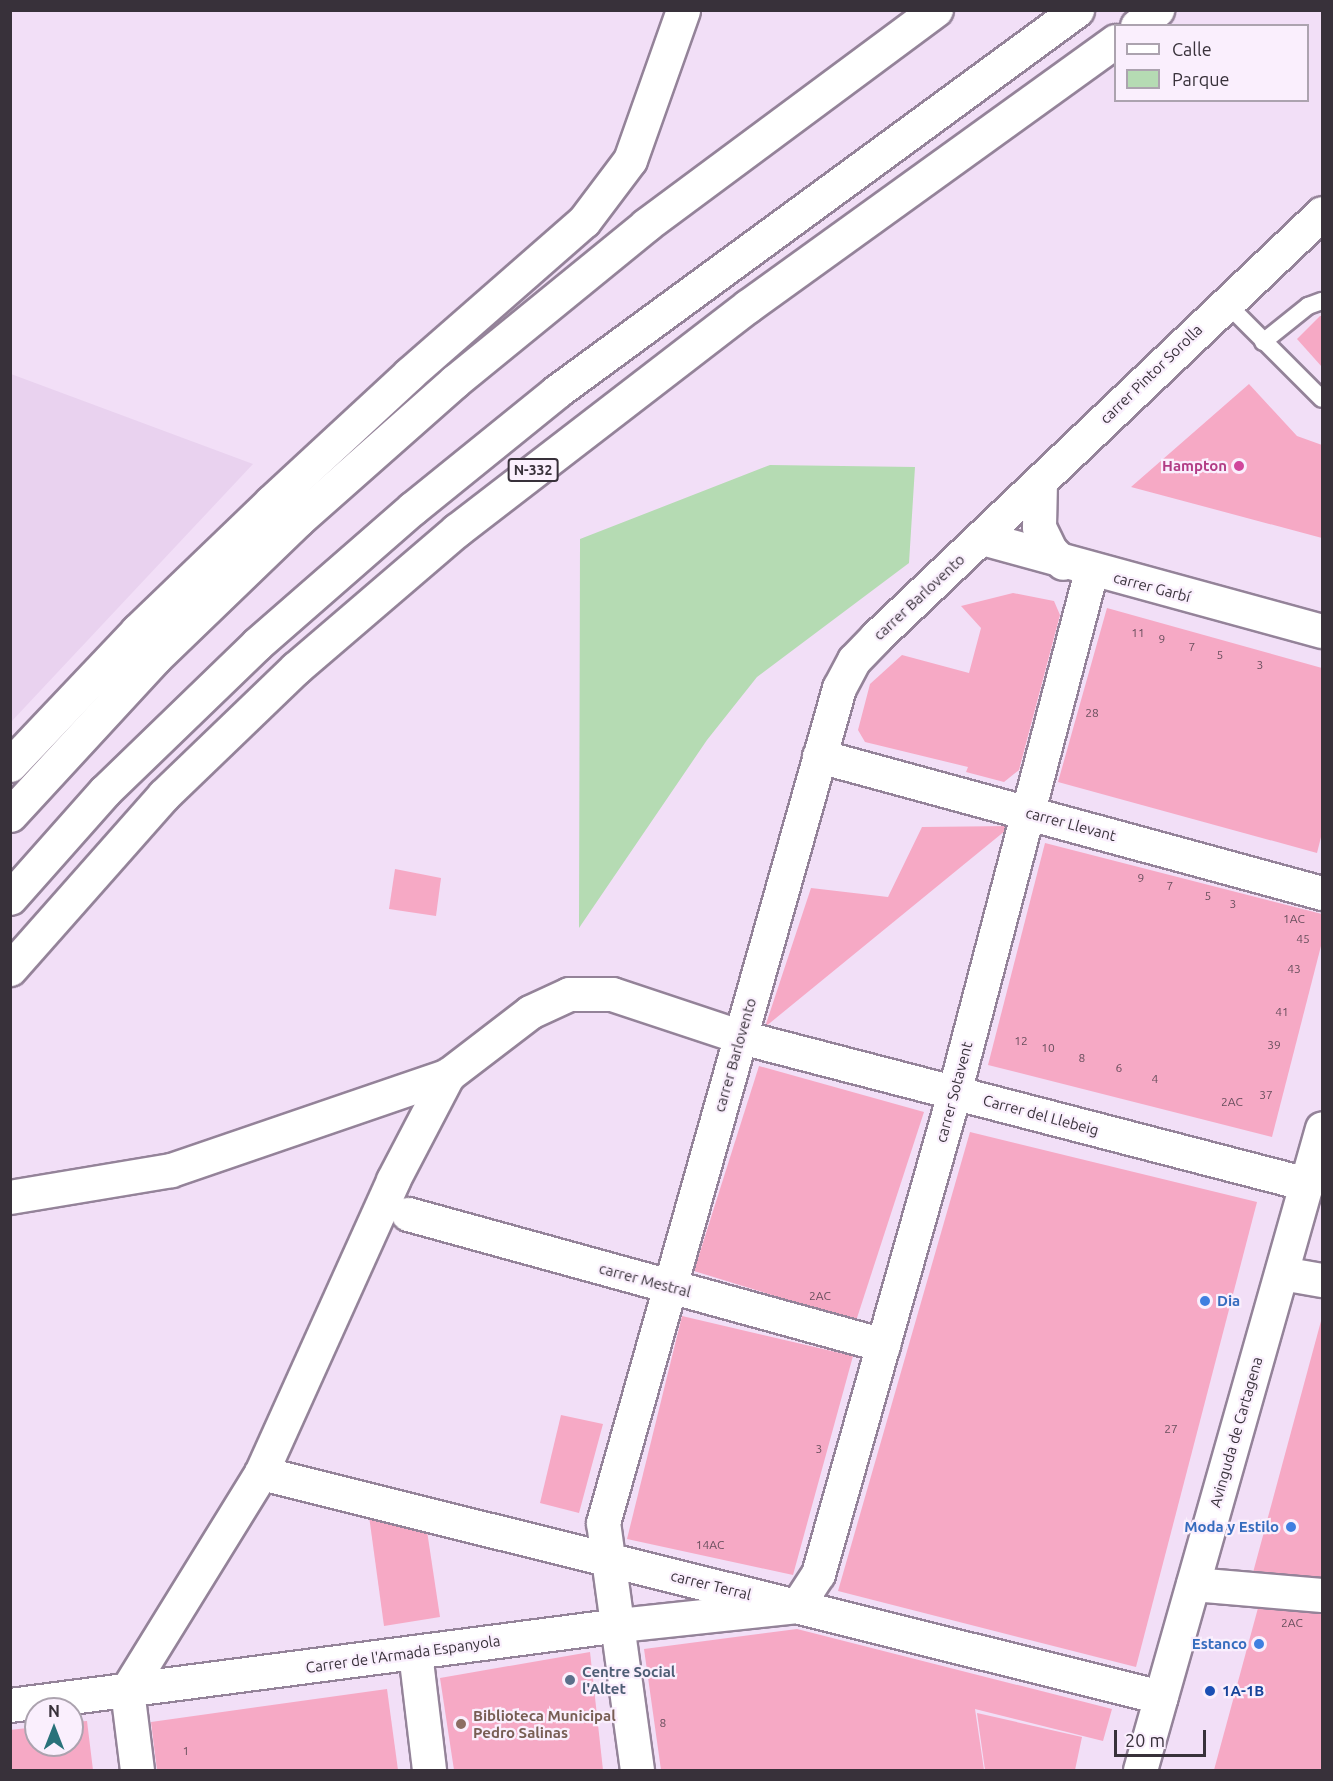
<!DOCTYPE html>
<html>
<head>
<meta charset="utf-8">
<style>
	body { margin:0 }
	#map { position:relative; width:1333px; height:1781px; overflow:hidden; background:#f2dff7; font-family:Ubuntu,sans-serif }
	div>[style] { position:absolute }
	.built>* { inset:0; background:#e9d2ef }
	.green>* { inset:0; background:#b5dbb3 }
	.building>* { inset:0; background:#f6a9c5 }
	.roads { filter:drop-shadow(2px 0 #948399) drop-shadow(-2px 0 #948399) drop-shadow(0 2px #948399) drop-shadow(0 -2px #948399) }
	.service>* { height:16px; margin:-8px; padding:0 8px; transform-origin:8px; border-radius:8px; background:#fff }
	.minor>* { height:33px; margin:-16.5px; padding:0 16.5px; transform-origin:16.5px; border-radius:16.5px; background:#fff }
	.secondary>* { height:33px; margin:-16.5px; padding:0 16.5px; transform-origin:16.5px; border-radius:16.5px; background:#fff }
	.trunk>* { height:33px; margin:-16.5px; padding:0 16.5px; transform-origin:16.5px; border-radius:16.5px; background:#fff }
	.dots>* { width:16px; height:16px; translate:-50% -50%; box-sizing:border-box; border:3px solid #faeffd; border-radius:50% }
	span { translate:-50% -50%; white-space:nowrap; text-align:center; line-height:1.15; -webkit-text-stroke:4.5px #faeffd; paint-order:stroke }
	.number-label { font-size:12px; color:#684f5d }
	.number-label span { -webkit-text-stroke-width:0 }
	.shield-label span { padding:2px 4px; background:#faeffd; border:2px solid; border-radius:4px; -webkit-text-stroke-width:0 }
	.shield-label { font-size:14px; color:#38313a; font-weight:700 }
	.street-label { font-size:15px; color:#38313a }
	.hotel-label { font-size:15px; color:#b23c85; font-weight:700 }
	.right { translate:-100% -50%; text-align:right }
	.shop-label { font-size:15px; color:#366cbe; font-weight:700 }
	.left { translate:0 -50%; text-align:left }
	.service-label { font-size:15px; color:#4e5e75; font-weight:700 }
	.transit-label { font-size:15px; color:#164399; font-weight:700 }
	.education-label { font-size:15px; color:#785e54; font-weight:700 }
	.frame { position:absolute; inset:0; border:12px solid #38313a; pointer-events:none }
	.legend { position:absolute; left:1114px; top:24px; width:195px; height:78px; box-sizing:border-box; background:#faeffd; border:2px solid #aca3af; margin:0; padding:8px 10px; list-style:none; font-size:18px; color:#38313a }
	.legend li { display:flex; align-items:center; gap:12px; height:30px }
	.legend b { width:30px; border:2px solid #aca3af }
	.north { position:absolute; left:24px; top:1697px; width:60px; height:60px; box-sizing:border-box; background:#faeffd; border:2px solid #aca3af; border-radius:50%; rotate:0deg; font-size:16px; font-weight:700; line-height:24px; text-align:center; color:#38313a }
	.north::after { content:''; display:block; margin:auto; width:21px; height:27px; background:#29727a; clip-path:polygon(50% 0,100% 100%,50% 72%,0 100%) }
	.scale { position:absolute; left:1114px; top:1730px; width:92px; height:27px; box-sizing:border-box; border:3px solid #38313a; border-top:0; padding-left:8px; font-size:18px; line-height:21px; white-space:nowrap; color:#38313a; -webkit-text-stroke:4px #faeffd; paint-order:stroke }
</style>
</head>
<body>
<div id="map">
	<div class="built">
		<i style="clip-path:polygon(11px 374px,253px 464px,11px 722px,10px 722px)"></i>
	</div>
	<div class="green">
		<i style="clip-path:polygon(770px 465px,915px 467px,909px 563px,757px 677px,707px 740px,579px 928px,580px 539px)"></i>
	</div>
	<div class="building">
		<i style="clip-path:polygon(1320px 316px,1322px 316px,1322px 367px,1297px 339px)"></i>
		<i style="clip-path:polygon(1249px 384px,1297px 436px,1322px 445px,1322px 538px,1131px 487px)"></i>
		<i style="clip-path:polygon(1013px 593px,1054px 601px,1060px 615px,1019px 770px,1004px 782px,966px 772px,968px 767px,865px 742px,858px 730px,870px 684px,902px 655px,969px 673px,981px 628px,961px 606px)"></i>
		<i style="clip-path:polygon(1107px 608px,1322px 668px,1322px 833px,1317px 853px,1058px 782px)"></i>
		<i style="clip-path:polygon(1011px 826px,765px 1027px,811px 888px,888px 897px,922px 827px)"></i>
		<i style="clip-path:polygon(1045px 843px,1322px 914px,1322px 942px,1272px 1137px,988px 1065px)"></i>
		<i style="clip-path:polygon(395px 869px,441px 878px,436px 916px,389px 909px)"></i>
		<i style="clip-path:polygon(759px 1066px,924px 1112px,856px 1321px,694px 1271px)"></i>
		<i style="clip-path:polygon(970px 1132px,1257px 1202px,1136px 1667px,838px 1591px)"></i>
		<i style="clip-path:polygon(682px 1316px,853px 1356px,793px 1575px,627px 1539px)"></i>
		<i style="clip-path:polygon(1321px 1321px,1322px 1585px,1251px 1580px)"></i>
		<i style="clip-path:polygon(561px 1415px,603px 1424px,579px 1513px,540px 1503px)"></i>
		<i style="clip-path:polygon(369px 1516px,427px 1531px,440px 1617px,384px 1626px)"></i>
		<i style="clip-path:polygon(1258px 1608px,1322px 1612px,1322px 1770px,1214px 1770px)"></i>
		<i style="clip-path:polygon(797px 1629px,1112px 1709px,1103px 1741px,975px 1709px,984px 1770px,661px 1770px,644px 1649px)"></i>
		<i style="clip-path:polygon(590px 1652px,603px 1770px,454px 1770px,440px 1678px)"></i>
		<i style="clip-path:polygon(387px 1689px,398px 1770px,157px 1770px,151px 1722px)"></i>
		<i style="clip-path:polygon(977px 1713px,1082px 1737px,1075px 1770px,985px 1770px)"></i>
		<i style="clip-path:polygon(87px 1721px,93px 1770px,10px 1770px,10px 1730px,36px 1727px,36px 1745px,72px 1745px,72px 1722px)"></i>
	</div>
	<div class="roads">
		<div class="service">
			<i style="left:1225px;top:302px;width:137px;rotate:45deg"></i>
			<i style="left:1263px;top:342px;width:58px;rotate:-38.7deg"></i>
			<i style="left:1308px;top:306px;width:15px;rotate:-20deg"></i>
		</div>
		<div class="minor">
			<i style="left:1040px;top:482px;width:45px;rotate:91.3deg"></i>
			<i style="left:1039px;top:527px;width:25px;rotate:64deg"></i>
			<i style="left:1050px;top:550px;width:18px;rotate:45deg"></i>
			<i style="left:982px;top:538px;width:352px;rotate:15.3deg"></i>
			<i style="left:819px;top:756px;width:521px;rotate:15.24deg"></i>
			<i style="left:10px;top:765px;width:185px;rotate:-46.5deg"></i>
			<i style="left:137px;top:631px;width:186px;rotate:-43.9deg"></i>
			<i style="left:271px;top:502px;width:188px;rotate:-42.8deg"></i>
			<i style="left:409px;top:374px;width:232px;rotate:-41.2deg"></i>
			<i style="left:584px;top:221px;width:76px;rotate:-53deg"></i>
			<i style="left:630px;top:160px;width:159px;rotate:-70.5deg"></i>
			<i style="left:10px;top:1197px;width:163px;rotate:-9.5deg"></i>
			<i style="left:171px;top:1170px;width:293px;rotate:-18.9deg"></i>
			<i style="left:448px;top:1075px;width:103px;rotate:-37.5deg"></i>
			<i style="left:530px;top:1012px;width:43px;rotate:-24.8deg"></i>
			<i style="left:569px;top:994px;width:43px"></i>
			<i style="left:612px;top:994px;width:136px;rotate:18.4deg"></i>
			<i style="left:741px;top:1037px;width:585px;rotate:14.56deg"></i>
			<i style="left:408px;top:1214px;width:493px;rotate:15.4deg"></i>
			<i style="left:1282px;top:1273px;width:41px;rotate:9.9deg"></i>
			<i style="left:261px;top:1473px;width:927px;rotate:13.98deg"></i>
			<i style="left:1193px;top:1584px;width:129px;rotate:4.9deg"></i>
			<i style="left:415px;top:1652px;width:119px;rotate:83.2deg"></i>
			<i style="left:10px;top:1705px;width:614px;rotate:-7.48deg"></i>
			<i style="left:619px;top:1625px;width:179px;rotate:-6.1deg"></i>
			<i style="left:797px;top:1606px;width:38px;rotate:-57deg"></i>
			<i style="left:818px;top:1574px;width:500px;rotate:-74.2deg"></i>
			<i style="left:954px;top:1093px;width:540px;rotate:-75.29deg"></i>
			<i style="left:137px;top:1770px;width:81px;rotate:-97.1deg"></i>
			<i style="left:127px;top:1690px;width:255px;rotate:-58.3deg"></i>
			<i style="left:261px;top:1473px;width:321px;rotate:-65.7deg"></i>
			<i style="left:393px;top:1180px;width:119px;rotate:-62.4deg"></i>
			<i style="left:637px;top:1770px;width:249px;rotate:-97.8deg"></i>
			<i style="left:603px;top:1523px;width:868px;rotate:-74.22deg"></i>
			<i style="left:839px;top:688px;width:32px;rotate:-62deg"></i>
			<i style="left:854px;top:660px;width:32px;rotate:-46deg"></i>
			<i style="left:876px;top:637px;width:615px;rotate:-43.55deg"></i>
		</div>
		<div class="secondary">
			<i style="left:1140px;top:1770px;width:667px;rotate:-74.17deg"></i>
		</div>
		<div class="trunk">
			<i style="left:1137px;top:26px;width:26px;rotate:-39deg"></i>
			<i style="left:10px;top:815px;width:214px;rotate:-47.3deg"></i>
			<i style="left:155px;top:658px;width:199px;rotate:-44deg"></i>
			<i style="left:298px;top:520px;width:210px;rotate:-41.5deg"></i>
			<i style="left:455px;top:381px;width:247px;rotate:-39.2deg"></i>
			<i style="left:646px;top:225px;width:361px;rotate:-36.6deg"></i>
			<i style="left:10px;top:898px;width:143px;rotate:-48.4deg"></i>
			<i style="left:105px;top:791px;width:211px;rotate:-44deg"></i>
			<i style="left:257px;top:644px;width:207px;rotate:-41.1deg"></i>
			<i style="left:413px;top:508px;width:184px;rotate:-39deg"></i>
			<i style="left:556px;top:392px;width:646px;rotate:-36.25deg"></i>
			<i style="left:10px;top:969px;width:232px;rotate:-48.5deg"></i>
			<i style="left:164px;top:795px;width:183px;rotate:-43.9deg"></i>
			<i style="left:296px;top:668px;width:212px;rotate:-40.6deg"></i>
			<i style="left:457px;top:530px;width:367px;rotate:-37.6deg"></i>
			<i style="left:748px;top:306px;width:453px;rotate:-35.8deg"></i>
		</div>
	</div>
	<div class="dots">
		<i style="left:1239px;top:466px;background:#d1479c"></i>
		<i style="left:1205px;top:1301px;background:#3f7fe0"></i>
		<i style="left:1291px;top:1527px;background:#3f7fe0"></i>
		<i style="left:1259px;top:1644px;background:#3f7fe0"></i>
		<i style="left:570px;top:1680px;background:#5c6f8a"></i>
		<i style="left:1210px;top:1691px;background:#1a4fb4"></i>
		<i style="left:461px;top:1724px;background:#8d6e63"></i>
	</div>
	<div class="number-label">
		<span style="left:1138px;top:633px">11</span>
		<span style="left:1162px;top:639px">9</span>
		<span style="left:1192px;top:647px">7</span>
		<span style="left:1220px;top:655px">5</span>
		<span style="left:1260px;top:665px">3</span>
		<span style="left:1092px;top:713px">28</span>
		<span style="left:1141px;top:878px">9</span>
		<span style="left:1170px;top:886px">7</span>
		<span style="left:1208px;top:896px">5</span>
		<span style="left:1233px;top:904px">3</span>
		<span style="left:1294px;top:919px">1AC</span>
		<span style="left:1303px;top:939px">45</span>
		<span style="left:1294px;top:969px">43</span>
		<span style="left:1282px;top:1012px">41</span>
		<span style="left:1021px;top:1041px">12</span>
		<span style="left:1274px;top:1045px">39</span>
		<span style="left:1048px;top:1048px">10</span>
		<span style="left:1082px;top:1058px">8</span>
		<span style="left:1119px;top:1068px">6</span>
		<span style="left:1155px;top:1079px">4</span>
		<span style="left:1266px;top:1095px">37</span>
		<span style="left:1232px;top:1102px">2AC</span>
		<span style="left:820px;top:1296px">2AC</span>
		<span style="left:1171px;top:1429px">27</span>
		<span style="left:819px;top:1449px">3</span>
		<span style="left:710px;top:1545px">14AC</span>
		<span style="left:1292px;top:1623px">2AC</span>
		<span style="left:663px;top:1723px">8</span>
		<span style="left:186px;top:1751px">1</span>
	</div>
	<div class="shield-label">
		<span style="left:533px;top:470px">N-332</span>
	</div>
	<div class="street-label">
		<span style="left:1151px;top:374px;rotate:-44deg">carrer Pintor Sorolla</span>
		<span style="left:1152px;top:587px;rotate:15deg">carrer Garbí</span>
		<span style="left:919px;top:597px;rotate:-43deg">carrer Barlovento</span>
		<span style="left:1071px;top:824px;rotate:15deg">carrer Llevant</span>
		<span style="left:735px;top:1055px;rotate:-74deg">carrer Barlovento</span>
		<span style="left:954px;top:1092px;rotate:-75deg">carrer Sotavent</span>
		<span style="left:1041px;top:1115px;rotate:15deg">Carrer del Llebeig</span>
		<span style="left:645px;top:1280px;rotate:15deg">carrer Mestral</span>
		<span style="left:1236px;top:1432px;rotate:-74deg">Avinguda de Cartagena</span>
		<span style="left:711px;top:1585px;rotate:14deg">carrer Terral</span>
		<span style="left:403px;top:1654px;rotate:-8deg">Carrer de l'Armada Espanyola</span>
	</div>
	<div class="hotel-label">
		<span class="right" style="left:1227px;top:466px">Hampton</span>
	</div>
	<div class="shop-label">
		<span class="left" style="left:1217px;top:1301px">Dia</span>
		<span class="right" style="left:1279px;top:1527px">Moda y Estilo</span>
		<span class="right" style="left:1247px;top:1644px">Estanco</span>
	</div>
	<div class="service-label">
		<span class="left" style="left:582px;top:1680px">Centre Social<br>l'Altet</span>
	</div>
	<div class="transit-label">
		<span class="left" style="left:1222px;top:1691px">1A-1B</span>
	</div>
	<div class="education-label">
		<span class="left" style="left:473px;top:1724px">Biblioteca Municipal<br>Pedro Salinas</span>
	</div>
	<div class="frame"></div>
	<ul class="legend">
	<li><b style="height:8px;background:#fff"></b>Calle</li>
	<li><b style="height:16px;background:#b5dbb3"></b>Parque</li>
	</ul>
	<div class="north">N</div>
	<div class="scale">20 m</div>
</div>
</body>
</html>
